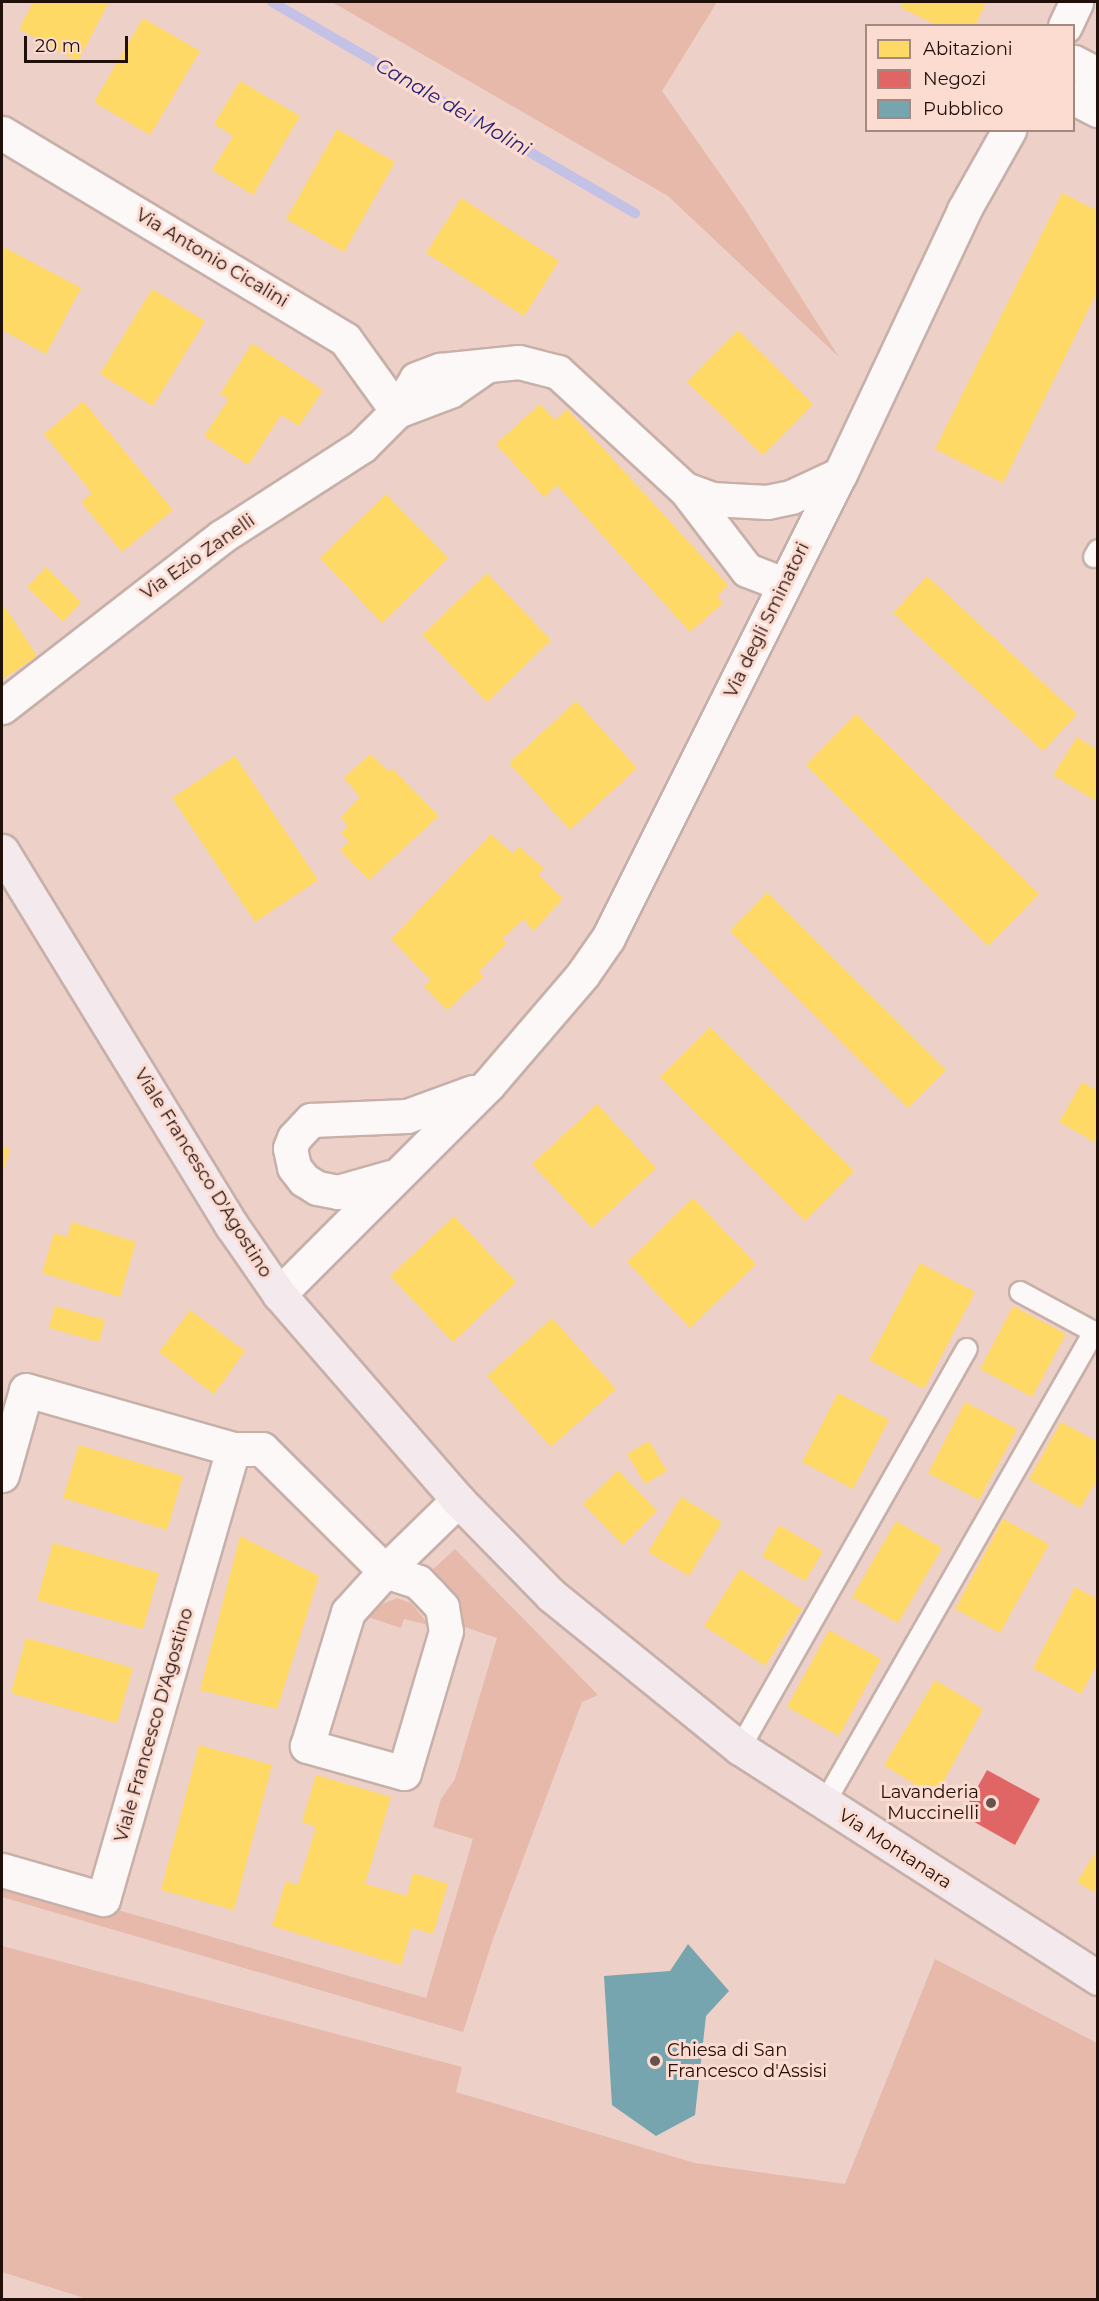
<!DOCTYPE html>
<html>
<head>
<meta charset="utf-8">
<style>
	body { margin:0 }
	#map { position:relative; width:1099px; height:2301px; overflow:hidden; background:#edd0c7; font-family:Montserrat,sans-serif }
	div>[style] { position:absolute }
	.green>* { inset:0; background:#e6b9ab }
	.homes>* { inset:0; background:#ffd966 }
	.shops>* { inset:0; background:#e06666 }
	.public>* { inset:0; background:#76a5af }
	.stream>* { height:10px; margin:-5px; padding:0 5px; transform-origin:5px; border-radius:5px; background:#c4c1e7 }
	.roads { filter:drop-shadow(2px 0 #c6b0a9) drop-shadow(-2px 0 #c6b0a9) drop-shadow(0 2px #c6b0a9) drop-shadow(0 -2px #c6b0a9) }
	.lane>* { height:20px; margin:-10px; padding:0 10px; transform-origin:10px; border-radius:10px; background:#fcf8f7 }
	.street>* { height:33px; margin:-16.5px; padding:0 16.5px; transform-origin:16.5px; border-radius:16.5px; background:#fcf8f7 }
	.primary>* { height:33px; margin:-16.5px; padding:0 16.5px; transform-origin:16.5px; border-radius:16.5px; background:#f4e9ec }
	.dots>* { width:16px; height:16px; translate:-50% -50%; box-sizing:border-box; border:3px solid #fcdbd1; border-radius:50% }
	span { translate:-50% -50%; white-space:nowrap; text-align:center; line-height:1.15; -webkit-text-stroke:6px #fcdbd1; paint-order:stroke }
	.street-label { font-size:18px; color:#210f09 }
	.poi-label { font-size:18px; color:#210f09 }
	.right { translate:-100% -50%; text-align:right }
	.left { translate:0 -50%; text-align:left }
	.water-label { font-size:20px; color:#282375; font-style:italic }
	.frame { position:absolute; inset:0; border:3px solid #210f09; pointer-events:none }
	.legend { position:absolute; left:865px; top:24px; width:210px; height:108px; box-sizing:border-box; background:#fcdbd1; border:2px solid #a48981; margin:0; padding:8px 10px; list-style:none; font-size:18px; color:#210f09 }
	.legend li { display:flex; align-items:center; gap:12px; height:30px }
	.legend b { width:30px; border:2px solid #a48981 }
	.scale { position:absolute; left:24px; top:36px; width:104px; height:27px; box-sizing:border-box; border:3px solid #210f09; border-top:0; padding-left:8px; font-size:18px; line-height:21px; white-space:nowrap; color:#210f09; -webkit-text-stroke:4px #fcdbd1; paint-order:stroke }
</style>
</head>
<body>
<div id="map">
	<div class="green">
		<i style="clip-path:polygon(332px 2px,717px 2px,662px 91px,746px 211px,839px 357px,668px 196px)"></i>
		<i style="clip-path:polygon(455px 1549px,598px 1695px,582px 1702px,493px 1939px,463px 2032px,2px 1897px,2px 1877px,426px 1998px,473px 1839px,433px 1827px,441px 1799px,455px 1779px,497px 1638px,462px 1626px,454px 1597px,431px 1571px)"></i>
		<i style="clip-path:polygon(397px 1598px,411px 1603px,429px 1625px,404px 1619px,401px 1628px,368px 1617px,373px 1608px)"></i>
		<i style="clip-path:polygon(2px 1946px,462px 2067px,456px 2092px,695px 2163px,845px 2184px,935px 1959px,1097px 2043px,1097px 2299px,87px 2299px,2px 2272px)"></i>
	</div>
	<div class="homes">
		<i style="clip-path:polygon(33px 2px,109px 2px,78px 61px,19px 29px)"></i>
		<i style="clip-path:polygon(903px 2px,986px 2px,975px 26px,939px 26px,901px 8px)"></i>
		<i style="clip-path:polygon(143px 18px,200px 51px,150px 135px,94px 102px)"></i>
		<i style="clip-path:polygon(240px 81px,300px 116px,253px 195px,212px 170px,233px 136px,214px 124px)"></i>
		<i style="clip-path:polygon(337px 129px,395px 162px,344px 252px,286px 219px)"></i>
		<i style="clip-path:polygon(1062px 193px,1098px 211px,1098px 290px,1003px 483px,935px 449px)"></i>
		<i style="clip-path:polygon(461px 198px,559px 261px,524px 316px,426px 253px)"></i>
		<i style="clip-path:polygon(2px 246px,81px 288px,46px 354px,2px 330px)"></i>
		<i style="clip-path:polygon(152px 289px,205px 321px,153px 406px,100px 374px)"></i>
		<i style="clip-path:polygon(738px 330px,813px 404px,763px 455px,687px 382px)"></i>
		<i style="clip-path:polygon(252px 343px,323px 390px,299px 426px,281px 415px,248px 465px,204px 436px,229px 399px,220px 394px)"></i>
		<i style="clip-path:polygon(83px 401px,173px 510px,122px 552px,81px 502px,92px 493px,44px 434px)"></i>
		<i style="clip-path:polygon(540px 404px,555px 420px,567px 409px,728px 585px,717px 596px,723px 603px,690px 632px,557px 485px,544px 497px,496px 444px)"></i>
		<i style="clip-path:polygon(386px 494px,448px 558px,382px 623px,320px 558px)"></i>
		<i style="clip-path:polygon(46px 567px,81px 602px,63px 622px,27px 587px)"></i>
		<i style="clip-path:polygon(487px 573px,551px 640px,487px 702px,422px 635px)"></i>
		<i style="clip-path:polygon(927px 576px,1077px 714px,1043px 751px,893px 613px)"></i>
		<i style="clip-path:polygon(5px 607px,37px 656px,2px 680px,2px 610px)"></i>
		<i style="clip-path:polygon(576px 701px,637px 768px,570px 830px,509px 763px)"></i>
		<i style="clip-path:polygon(856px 714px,1039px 894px,988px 946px,806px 765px)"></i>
		<i style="clip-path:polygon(1077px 737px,1098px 750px,1098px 794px,1094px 800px,1053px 775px)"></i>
		<i style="clip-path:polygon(370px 754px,389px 772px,392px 768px,439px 816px,369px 880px,340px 850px,349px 841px,341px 833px,348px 826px,341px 817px,360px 797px,344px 778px)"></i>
		<i style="clip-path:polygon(235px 756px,318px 880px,255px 922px,172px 798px)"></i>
		<i style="clip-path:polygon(491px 834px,513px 854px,519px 846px,544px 869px,538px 874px,563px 899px,533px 931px,524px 919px,502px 939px,507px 943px,479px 972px,484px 976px,447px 1010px,424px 986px,431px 980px,391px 939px)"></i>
		<i style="clip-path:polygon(767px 892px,946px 1070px,908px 1108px,730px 931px)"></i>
		<i style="clip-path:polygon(710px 1027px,854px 1171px,805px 1221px,660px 1077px)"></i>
		<i style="clip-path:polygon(1082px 1082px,1098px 1091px,1098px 1144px,1059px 1122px)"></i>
		<i style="clip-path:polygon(597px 1104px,656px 1168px,592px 1228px,532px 1164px)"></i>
		<i style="clip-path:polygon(2px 1146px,10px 1149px,2px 1176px)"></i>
		<i style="clip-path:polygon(693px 1198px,756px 1264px,690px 1328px,627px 1262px)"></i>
		<i style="clip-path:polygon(454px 1216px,516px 1282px,453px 1342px,390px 1276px)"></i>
		<i style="clip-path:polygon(72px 1222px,136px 1242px,120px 1297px,42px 1273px,54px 1233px,67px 1237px)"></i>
		<i style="clip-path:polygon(920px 1263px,975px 1292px,924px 1389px,869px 1360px)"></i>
		<i style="clip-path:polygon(55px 1306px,105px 1320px,99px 1342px,49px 1328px)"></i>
		<i style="clip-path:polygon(1013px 1306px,1066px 1334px,1032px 1397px,980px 1369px)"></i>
		<i style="clip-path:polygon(190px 1310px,245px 1351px,214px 1394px,159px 1352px)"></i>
		<i style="clip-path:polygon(552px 1318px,616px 1389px,551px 1447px,487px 1376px)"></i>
		<i style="clip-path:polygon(838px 1393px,889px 1420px,853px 1489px,802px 1462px)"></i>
		<i style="clip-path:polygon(965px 1402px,1017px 1429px,979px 1500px,928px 1473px)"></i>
		<i style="clip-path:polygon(1061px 1422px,1098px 1442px,1098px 1478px,1080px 1508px,1029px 1479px)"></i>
		<i style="clip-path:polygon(649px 1441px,667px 1471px,645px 1484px,627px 1454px)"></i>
		<i style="clip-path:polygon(79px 1445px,183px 1476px,167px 1530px,63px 1498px)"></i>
		<i style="clip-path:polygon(618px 1470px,657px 1511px,623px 1545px,583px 1504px)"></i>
		<i style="clip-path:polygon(681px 1497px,722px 1522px,689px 1576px,648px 1552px)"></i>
		<i style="clip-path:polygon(1003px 1519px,1049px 1544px,1000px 1633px,955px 1609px)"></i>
		<i style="clip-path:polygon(896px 1521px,942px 1548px,898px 1623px,852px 1597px)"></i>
		<i style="clip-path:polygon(779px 1525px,823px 1551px,805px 1581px,762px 1556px)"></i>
		<i style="clip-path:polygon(240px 1536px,319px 1576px,277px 1709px,200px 1690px)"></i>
		<i style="clip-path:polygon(53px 1543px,159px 1573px,143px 1629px,37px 1600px)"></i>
		<i style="clip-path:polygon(740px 1569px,802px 1609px,765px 1666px,704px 1626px)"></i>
		<i style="clip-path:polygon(1075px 1587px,1098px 1599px,1098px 1662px,1081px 1694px,1033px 1668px)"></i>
		<i style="clip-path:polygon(829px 1630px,881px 1659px,839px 1736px,787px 1707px)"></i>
		<i style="clip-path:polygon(26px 1638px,133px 1668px,117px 1723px,11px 1693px)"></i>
		<i style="clip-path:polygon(935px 1680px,983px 1709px,935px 1797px,884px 1765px)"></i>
		<i style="clip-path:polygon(199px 1745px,272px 1765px,234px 1910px,161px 1890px)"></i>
		<i style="clip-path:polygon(316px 1775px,391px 1797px,365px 1884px,407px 1896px,413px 1873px,448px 1884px,433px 1934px,412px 1928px,401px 1965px,272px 1926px,286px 1881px,298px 1885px,316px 1827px,302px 1822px)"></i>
		<i style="clip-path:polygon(1098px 1848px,1098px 1894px,1077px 1882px)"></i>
	</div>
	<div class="shops">
		<i style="clip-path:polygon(987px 1770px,1040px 1799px,1015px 1845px,962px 1815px)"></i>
	</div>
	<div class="public">
		<i style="clip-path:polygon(688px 1944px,729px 1991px,706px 2016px,695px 2115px,656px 2136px,612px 2105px,604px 1976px,670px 1971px)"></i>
	</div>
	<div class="stream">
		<i style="left:272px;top:2px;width:420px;rotate:30.2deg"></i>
	</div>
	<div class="roads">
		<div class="lane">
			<i style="left:1094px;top:557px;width:8px;rotate:-60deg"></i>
			<i style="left:740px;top:1748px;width:459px;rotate:-60.4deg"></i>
			<i style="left:824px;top:1804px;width:544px;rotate:-60.23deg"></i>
			<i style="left:1094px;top:1332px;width:84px;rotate:-151.6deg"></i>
		</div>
		<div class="street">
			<i style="left:1065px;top:26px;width:26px;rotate:-65deg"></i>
			<i style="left:1074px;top:62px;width:27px;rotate:28deg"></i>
			<i style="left:1074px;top:98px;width:27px;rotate:27deg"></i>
			<i style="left:2px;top:133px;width:400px;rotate:31deg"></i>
			<i style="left:345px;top:339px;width:89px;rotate:54.2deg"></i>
			<i style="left:397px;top:411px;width:57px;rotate:-20.7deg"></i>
			<i style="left:450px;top:391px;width:40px;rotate:-34.9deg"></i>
			<i style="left:685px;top:489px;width:29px;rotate:20deg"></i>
			<i style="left:712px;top:499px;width:55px;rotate:3.1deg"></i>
			<i style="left:767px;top:502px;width:25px;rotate:-12deg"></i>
			<i style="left:791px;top:497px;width:54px;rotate:-25.1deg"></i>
			<i style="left:2px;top:707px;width:277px;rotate:-37.8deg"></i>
			<i style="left:221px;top:537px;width:168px;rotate:-32.8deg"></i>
			<i style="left:362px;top:446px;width:49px;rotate:-45deg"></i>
			<i style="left:397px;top:411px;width:37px;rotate:-59deg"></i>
			<i style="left:416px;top:379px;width:26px;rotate:-21deg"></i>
			<i style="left:440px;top:370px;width:79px;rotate:-5.8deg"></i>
			<i style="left:519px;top:362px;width:40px;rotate:14.4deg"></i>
			<i style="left:558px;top:372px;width:173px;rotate:42.7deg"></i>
			<i style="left:685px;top:489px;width:102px;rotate:52.6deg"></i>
			<i style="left:747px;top:570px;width:40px;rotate:21deg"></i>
			<i style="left:390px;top:1177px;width:54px;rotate:163.9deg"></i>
			<i style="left:338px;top:1192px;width:21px;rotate:-169deg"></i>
			<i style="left:317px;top:1188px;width:15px;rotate:-148deg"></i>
			<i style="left:304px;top:1180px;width:16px;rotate:-128deg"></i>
			<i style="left:294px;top:1167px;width:19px;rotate:-102deg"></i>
			<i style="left:290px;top:1148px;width:11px;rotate:-68deg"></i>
			<i style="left:294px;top:1138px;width:25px;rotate:-47deg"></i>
			<i style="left:311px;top:1120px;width:96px;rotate:-2.4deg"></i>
			<i style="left:407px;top:1116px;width:70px;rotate:-20deg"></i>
			<i style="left:279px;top:1294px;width:296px;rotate:-45deg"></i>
			<i style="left:488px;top:1085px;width:146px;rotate:-49.4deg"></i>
			<i style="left:583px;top:974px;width:44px;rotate:-55.2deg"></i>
			<i style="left:608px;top:938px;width:519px;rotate:-63.43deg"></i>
			<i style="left:840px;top:474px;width:292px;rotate:-64.8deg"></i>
			<i style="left:964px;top:210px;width:92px;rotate:-60.6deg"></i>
			<i style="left:233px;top:1449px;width:29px"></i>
			<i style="left:262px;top:1449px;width:173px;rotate:44.8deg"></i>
			<i style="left:385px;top:1571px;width:102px;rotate:-44.2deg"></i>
			<i style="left:2px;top:1475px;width:88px;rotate:-74.2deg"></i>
			<i style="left:26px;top:1390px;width:215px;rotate:15.9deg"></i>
			<i style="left:233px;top:1449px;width:468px;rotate:106.1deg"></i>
			<i style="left:103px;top:1899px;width:105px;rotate:-164deg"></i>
			<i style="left:385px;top:1571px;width:35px;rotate:18deg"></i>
			<i style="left:418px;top:1582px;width:16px;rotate:45deg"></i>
			<i style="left:429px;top:1593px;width:19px;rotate:47deg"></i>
			<i style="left:442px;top:1607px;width:24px;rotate:81deg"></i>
			<i style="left:446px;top:1631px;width:148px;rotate:106.5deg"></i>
			<i style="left:404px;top:1773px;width:101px;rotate:-164.4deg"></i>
			<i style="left:307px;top:1746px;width:140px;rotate:-73deg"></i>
			<i style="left:348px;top:1612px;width:55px;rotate:-47.9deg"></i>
		</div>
		<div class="primary">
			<i style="left:2px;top:851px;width:440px;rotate:58.5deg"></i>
			<i style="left:232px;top:1226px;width:83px;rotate:55.3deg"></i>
			<i style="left:279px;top:1294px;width:273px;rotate:49deg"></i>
			<i style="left:458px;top:1500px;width:133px;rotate:45.6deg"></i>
			<i style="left:551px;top:1595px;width:243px;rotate:39deg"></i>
			<i style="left:740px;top:1748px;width:426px;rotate:32.7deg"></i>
		</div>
	</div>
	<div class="dots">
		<i style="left:991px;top:1803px;background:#68534c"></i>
		<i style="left:655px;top:2061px;background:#68534c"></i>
	</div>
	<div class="street-label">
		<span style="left:212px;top:258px;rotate:31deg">Via Antonio Cicalini</span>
		<span style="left:198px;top:557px;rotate:-35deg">Via Ezio Zanelli</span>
		<span style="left:767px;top:620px;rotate:-64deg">Via degli Sminatori</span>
		<span style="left:203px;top:1173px;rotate:58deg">Viale Francesco D'Agostino</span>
		<span style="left:154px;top:1725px;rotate:-74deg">Viale Francesco D'Agostino</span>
		<span style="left:895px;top:1849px;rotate:33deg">Via Montanara</span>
	</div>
	<div class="poi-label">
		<span class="right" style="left:979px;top:1803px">Lavanderia<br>Muccinelli</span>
		<span class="left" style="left:667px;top:2061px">Chiesa di San<br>Francesco d'Assisi</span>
	</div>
	<div class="water-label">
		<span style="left:453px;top:107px;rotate:30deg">Canale dei Molini</span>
	</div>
	<div class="frame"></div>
	<ul class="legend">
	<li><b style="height:16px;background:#ffd966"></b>Abitazioni</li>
	<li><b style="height:16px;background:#e06666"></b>Negozi</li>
	<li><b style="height:16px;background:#76a5af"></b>Pubblico</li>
	</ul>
	<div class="scale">20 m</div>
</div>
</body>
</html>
